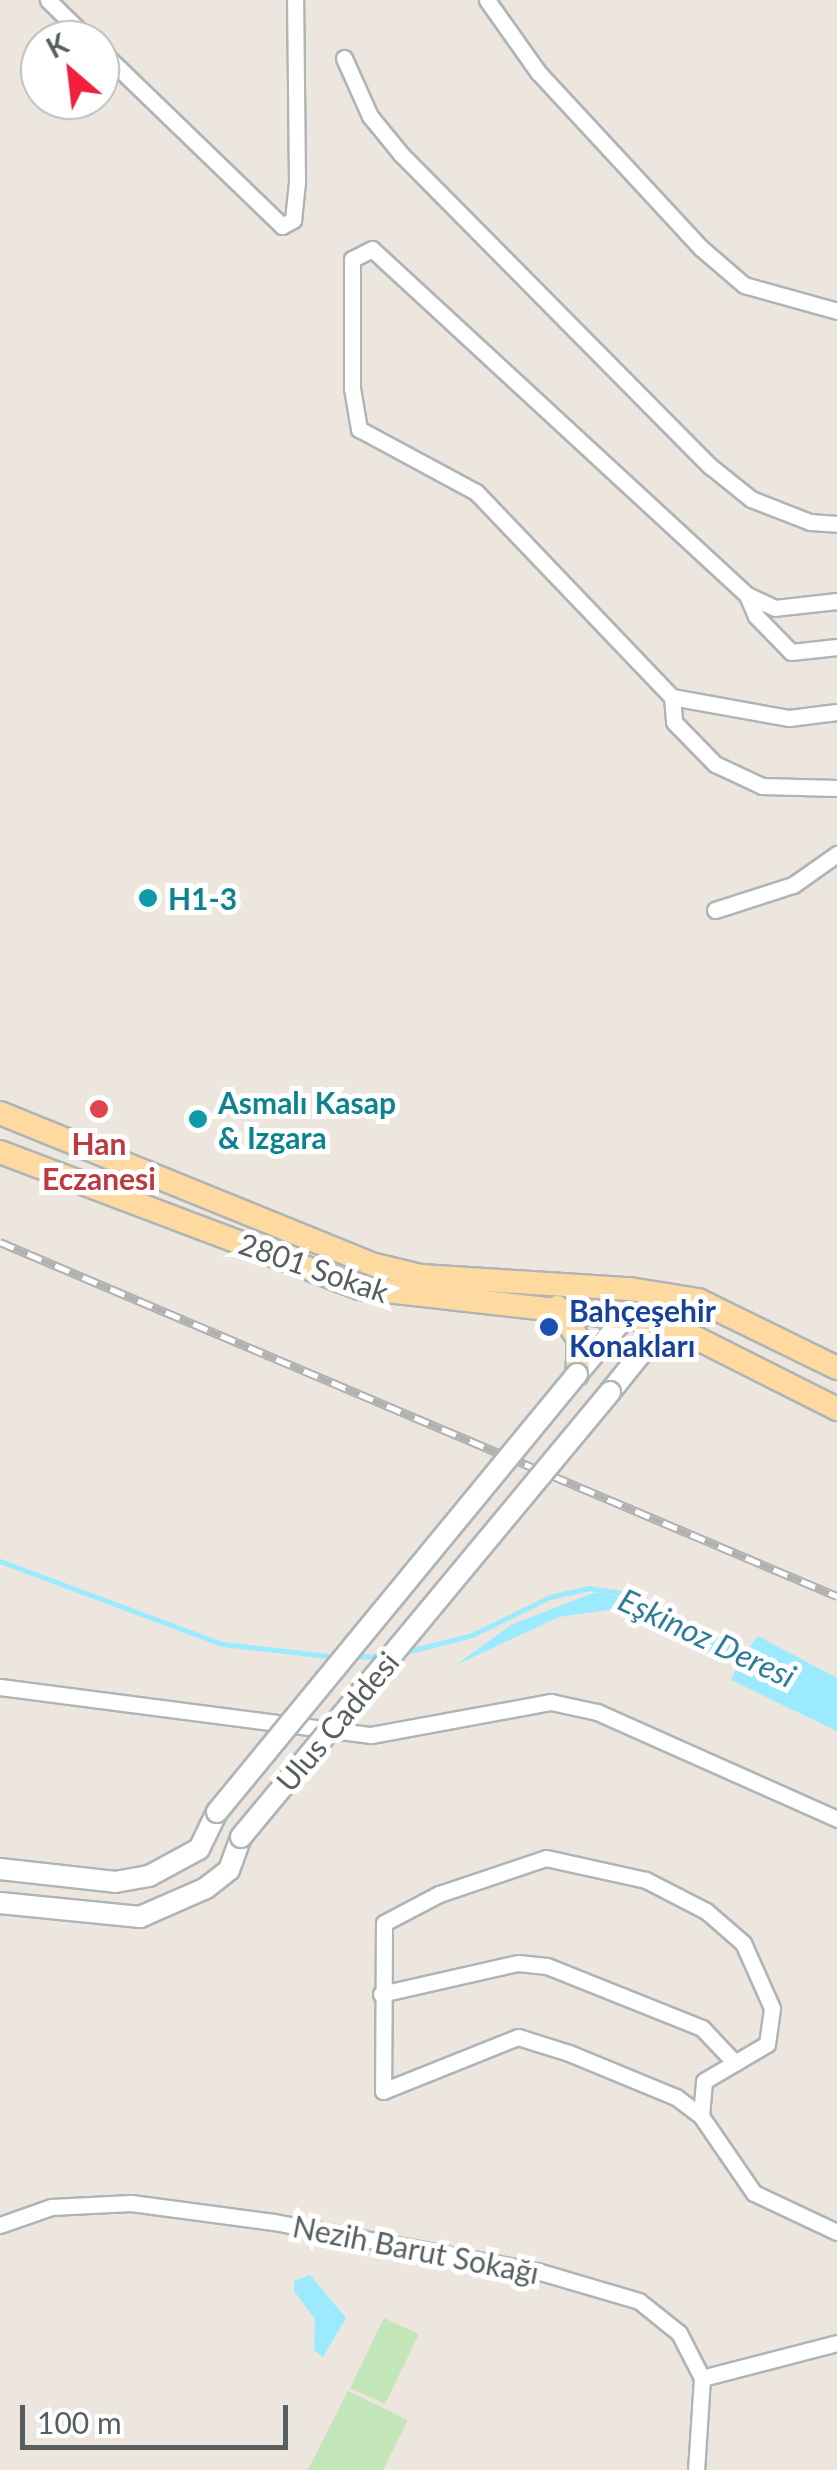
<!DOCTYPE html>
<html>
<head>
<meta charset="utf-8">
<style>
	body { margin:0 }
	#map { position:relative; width:837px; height:2470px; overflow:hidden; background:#ece6de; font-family:Lato,sans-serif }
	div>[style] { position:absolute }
	.green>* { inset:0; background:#c3e6b8 }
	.water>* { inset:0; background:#9beaff }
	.stream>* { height:5px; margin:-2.5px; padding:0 2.5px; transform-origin:2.5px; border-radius:2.5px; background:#9beaff }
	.roads { filter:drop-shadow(2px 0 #afb4b7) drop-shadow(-2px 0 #afb4b7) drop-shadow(0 2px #afb4b7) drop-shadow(0 -2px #afb4b7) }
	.street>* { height:15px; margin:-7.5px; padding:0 7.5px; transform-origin:7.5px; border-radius:7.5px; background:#fff }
	.secondary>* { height:20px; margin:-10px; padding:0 10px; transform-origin:10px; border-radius:10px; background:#fff }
	.primary>* { height:22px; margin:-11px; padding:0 11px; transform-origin:11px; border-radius:11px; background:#ffdaa0 }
	.rail>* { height:9px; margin-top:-4.5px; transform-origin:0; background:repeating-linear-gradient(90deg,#fff 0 15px,#b0b1b2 0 30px); box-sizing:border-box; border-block:2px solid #b0b1b2 }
	.bridges { filter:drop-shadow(2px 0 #aeb5b8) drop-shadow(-2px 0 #aeb5b8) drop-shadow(0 2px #aeb5b8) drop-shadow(0 -2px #aeb5b8) }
	.secondary-bridge>* { height:20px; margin:-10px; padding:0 10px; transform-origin:10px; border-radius:10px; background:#fff }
	.dots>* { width:28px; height:28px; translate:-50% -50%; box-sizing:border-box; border:5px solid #fff; border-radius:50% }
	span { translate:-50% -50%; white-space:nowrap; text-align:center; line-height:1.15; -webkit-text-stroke:10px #fff; paint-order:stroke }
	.culture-label { font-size:30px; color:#0d838f; font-weight:700 }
	.left { translate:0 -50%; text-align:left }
	.health-label { font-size:30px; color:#be3a42; font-weight:700 }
	.street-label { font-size:30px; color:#575e61 }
	.transit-label { font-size:30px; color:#164399; font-weight:700 }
	.water-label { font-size:32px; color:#2f7c9a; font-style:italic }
	.north { position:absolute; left:20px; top:20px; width:100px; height:100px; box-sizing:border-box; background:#fff; border:2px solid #bcbfc0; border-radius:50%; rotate:332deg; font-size:28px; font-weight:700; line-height:40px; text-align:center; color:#575e61 }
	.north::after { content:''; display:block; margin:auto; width:35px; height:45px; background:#f11e3e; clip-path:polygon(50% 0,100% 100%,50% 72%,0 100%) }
	.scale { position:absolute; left:20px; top:2405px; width:268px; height:45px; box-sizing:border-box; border:5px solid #575e61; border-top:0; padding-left:12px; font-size:30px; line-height:35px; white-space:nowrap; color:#575e61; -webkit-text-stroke:8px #fff; paint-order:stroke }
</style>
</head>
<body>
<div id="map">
	<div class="green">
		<i style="clip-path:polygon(384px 2318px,419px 2334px,385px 2404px,350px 2388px)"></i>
		<i style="clip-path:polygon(348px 2391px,408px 2420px,383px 2470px,308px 2470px)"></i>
	</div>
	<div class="water">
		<i style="clip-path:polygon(596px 1592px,637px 1600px,747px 1651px,758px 1636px,837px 1678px,837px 1731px,731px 1680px,737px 1667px,621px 1608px,559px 1617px,456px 1665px,511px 1625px)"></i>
		<i style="clip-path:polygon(310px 2275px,346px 2318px,323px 2357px,314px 2350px,315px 2319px,294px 2291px,294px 2281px)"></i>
	</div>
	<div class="stream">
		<i style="left:0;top:1561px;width:237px;rotate:20.5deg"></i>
		<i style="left:222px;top:1644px;width:115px;rotate:6.5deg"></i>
		<i style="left:402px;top:1653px;width:72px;rotate:-14.4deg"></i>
		<i style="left:472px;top:1635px;width:87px;rotate:-26deg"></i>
		<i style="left:550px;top:1597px;width:40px;rotate:-13deg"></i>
		<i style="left:589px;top:1588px;width:37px;rotate:9deg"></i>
		<i style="left:626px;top:1594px;width:126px;rotate:25.3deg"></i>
		<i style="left:352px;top:1657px;width:29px;rotate:-2deg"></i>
	</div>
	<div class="roads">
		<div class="street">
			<i style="left:48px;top:0;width:57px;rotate:44.3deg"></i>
			<i style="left:487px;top:0;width:88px;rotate:54.7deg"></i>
			<i style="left:538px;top:72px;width:240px;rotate:47.2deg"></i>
			<i style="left:701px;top:248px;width:57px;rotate:40.7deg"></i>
			<i style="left:744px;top:285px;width:97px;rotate:15.6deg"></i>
			<i style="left:100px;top:50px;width:253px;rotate:44deg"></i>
			<i style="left:282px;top:226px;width:13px;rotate:-29deg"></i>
			<i style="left:293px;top:220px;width:39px;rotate:-84deg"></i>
			<i style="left:297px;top:181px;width:181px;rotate:-90.6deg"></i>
			<i style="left:344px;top:58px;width:64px;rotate:65.9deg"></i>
			<i style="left:370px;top:116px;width:49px;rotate:50.8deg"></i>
			<i style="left:401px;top:154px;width:439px;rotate:45.3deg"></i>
			<i style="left:710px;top:466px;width:53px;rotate:38.8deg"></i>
			<i style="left:751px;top:499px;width:63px;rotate:21.3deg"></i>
			<i style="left:810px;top:522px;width:27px;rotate:4deg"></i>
			<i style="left:747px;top:595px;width:23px;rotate:67deg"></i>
			<i style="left:756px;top:616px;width:50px;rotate:45.8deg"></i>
			<i style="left:791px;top:652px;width:46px;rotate:-6.2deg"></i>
			<i style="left:837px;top:601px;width:62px;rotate:173.6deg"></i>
			<i style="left:775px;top:608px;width:31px;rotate:-155deg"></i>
			<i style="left:747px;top:595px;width:510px;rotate:-137.3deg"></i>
			<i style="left:372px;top:249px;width:22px;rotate:153deg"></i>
			<i style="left:352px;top:259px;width:129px;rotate:90deg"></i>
			<i style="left:352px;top:388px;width:42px;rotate:80.3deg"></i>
			<i style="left:359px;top:429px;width:133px;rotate:28.3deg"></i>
			<i style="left:476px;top:492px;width:284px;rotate:46.3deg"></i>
			<i style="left:672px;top:697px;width:25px;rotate:85deg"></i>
			<i style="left:674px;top:722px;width:59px;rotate:45.7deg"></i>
			<i style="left:715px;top:764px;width:52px;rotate:25.1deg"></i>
			<i style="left:762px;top:786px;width:75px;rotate:1.5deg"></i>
			<i style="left:672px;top:697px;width:119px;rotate:10.2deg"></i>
			<i style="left:789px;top:718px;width:48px;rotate:-7.1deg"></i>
			<i style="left:715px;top:910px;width:82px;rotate:-17.8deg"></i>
			<i style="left:793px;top:885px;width:54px;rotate:-35.2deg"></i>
			<i style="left:0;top:1687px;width:374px;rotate:7.4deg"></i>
			<i style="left:371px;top:1735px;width:183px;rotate:-10.4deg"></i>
			<i style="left:551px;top:1702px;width:47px;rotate:12.3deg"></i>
			<i style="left:597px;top:1712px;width:263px;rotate:24deg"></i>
			<i style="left:381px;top:1994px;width:140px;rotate:-12.8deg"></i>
			<i style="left:518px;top:1963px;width:29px;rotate:6deg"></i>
			<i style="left:547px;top:1966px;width:167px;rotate:21.8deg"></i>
			<i style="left:702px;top:2028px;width:48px;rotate:46.7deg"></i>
			<i style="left:701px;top:2116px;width:35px;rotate:-85deg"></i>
			<i style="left:704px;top:2081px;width:73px;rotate:-30.4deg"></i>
			<i style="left:767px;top:2044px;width:36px;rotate:-82deg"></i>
			<i style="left:772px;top:2008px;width:71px;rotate:-114deg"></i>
			<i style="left:743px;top:1943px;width:49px;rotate:-139.1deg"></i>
			<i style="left:706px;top:1911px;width:68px;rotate:-152.7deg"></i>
			<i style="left:646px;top:1880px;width:102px;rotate:-167.6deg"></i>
			<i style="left:546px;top:1858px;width:113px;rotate:161.4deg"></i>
			<i style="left:439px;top:1894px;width:62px;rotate:152.2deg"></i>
			<i style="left:384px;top:1923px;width:168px;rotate:90.3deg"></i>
			<i style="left:383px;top:2091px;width:145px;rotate:-21.8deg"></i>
			<i style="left:518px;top:2037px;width:53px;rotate:17.4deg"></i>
			<i style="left:569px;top:2053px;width:116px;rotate:22.4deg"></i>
			<i style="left:676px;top:2097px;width:31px;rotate:37deg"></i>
			<i style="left:701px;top:2116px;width:93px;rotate:55.5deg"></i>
			<i style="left:754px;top:2193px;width:92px;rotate:25.2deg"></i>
			<i style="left:0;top:2225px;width:54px;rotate:-19.4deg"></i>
			<i style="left:51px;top:2207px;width:80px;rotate:-2.9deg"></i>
			<i style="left:131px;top:2203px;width:144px;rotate:7.6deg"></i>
			<i style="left:274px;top:2222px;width:268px;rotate:10.6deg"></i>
			<i style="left:537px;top:2271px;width:106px;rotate:16.4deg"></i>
			<i style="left:639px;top:2301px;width:51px;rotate:38.7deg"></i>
			<i style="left:679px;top:2333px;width:51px;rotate:62.9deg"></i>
			<i style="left:702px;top:2378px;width:92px;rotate:93.7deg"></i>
			<i style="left:702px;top:2378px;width:139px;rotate:-14.5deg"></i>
		</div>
		<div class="secondary">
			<i style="left:577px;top:1374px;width:75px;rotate:-49.9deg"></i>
			<i style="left:610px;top:1392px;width:85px;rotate:-51.2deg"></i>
			<i style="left:0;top:1869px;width:116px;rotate:6.4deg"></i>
			<i style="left:115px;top:1882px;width:35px;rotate:-10deg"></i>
			<i style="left:149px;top:1876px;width:57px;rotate:-28.4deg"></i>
			<i style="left:199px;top:1849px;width:41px;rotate:-64.1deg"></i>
			<i style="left:0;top:1903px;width:141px;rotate:5.7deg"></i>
			<i style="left:140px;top:1917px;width:72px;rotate:-23.7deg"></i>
			<i style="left:206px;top:1888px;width:29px;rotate:-38deg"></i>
			<i style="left:229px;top:1870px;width:35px;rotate:-70deg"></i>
		</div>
		<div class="primary">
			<i style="left:0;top:1113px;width:405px;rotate:22.1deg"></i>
			<i style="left:375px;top:1265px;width:47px;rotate:13.4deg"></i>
			<i style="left:421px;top:1276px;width:209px;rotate:3.6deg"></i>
			<i style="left:630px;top:1289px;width:69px;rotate:9.2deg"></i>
			<i style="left:698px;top:1300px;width:155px;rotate:26.1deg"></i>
			<i style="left:0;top:1152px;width:385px;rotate:20.7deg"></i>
			<i style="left:360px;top:1288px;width:287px;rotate:6.4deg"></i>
			<i style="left:645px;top:1320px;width:56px;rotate:19.7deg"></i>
			<i style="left:698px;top:1339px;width:156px;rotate:26.7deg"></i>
			<i style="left:557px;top:1307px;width:40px;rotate:56deg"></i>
			<i style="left:579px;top:1340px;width:34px;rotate:93deg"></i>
		</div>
	</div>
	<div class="rail">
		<i style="left:0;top:1242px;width:909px;rotate:22.93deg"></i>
	</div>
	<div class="bridges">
		<div class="secondary-bridge">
			<i style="left:217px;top:1812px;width:567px;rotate:-50.58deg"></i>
			<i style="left:241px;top:1837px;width:578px;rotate:-50.33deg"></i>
		</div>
	</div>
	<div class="dots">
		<i style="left:148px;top:898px;background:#0f9aa8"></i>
		<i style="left:99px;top:1109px;background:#e0444e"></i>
		<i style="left:198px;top:1119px;background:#0f9aa8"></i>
		<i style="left:549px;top:1327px;background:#1a4fb4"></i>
	</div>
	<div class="culture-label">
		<span class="left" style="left:168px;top:898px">H1-3</span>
		<span class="left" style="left:218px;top:1119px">Asmalı Kasap<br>&amp; Izgara</span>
	</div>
	<div class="health-label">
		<span style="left:99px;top:1160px">Han<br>Eczanesi</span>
	</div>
	<div class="street-label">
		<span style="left:314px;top:1267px;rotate:19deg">2801 Sokak</span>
		<span style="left:337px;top:1721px;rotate:-50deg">Ulus Caddesi</span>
		<span style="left:416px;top:2249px;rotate:11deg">Nezih Barut Sokağı</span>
	</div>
	<div class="transit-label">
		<span class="left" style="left:569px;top:1327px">Bahçeşehir<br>Konakları</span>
	</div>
	<div class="water-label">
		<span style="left:707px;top:1638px;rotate:25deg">Eşkinoz Deresi</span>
	</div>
	<div class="north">K</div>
	<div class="scale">100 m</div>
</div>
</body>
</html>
